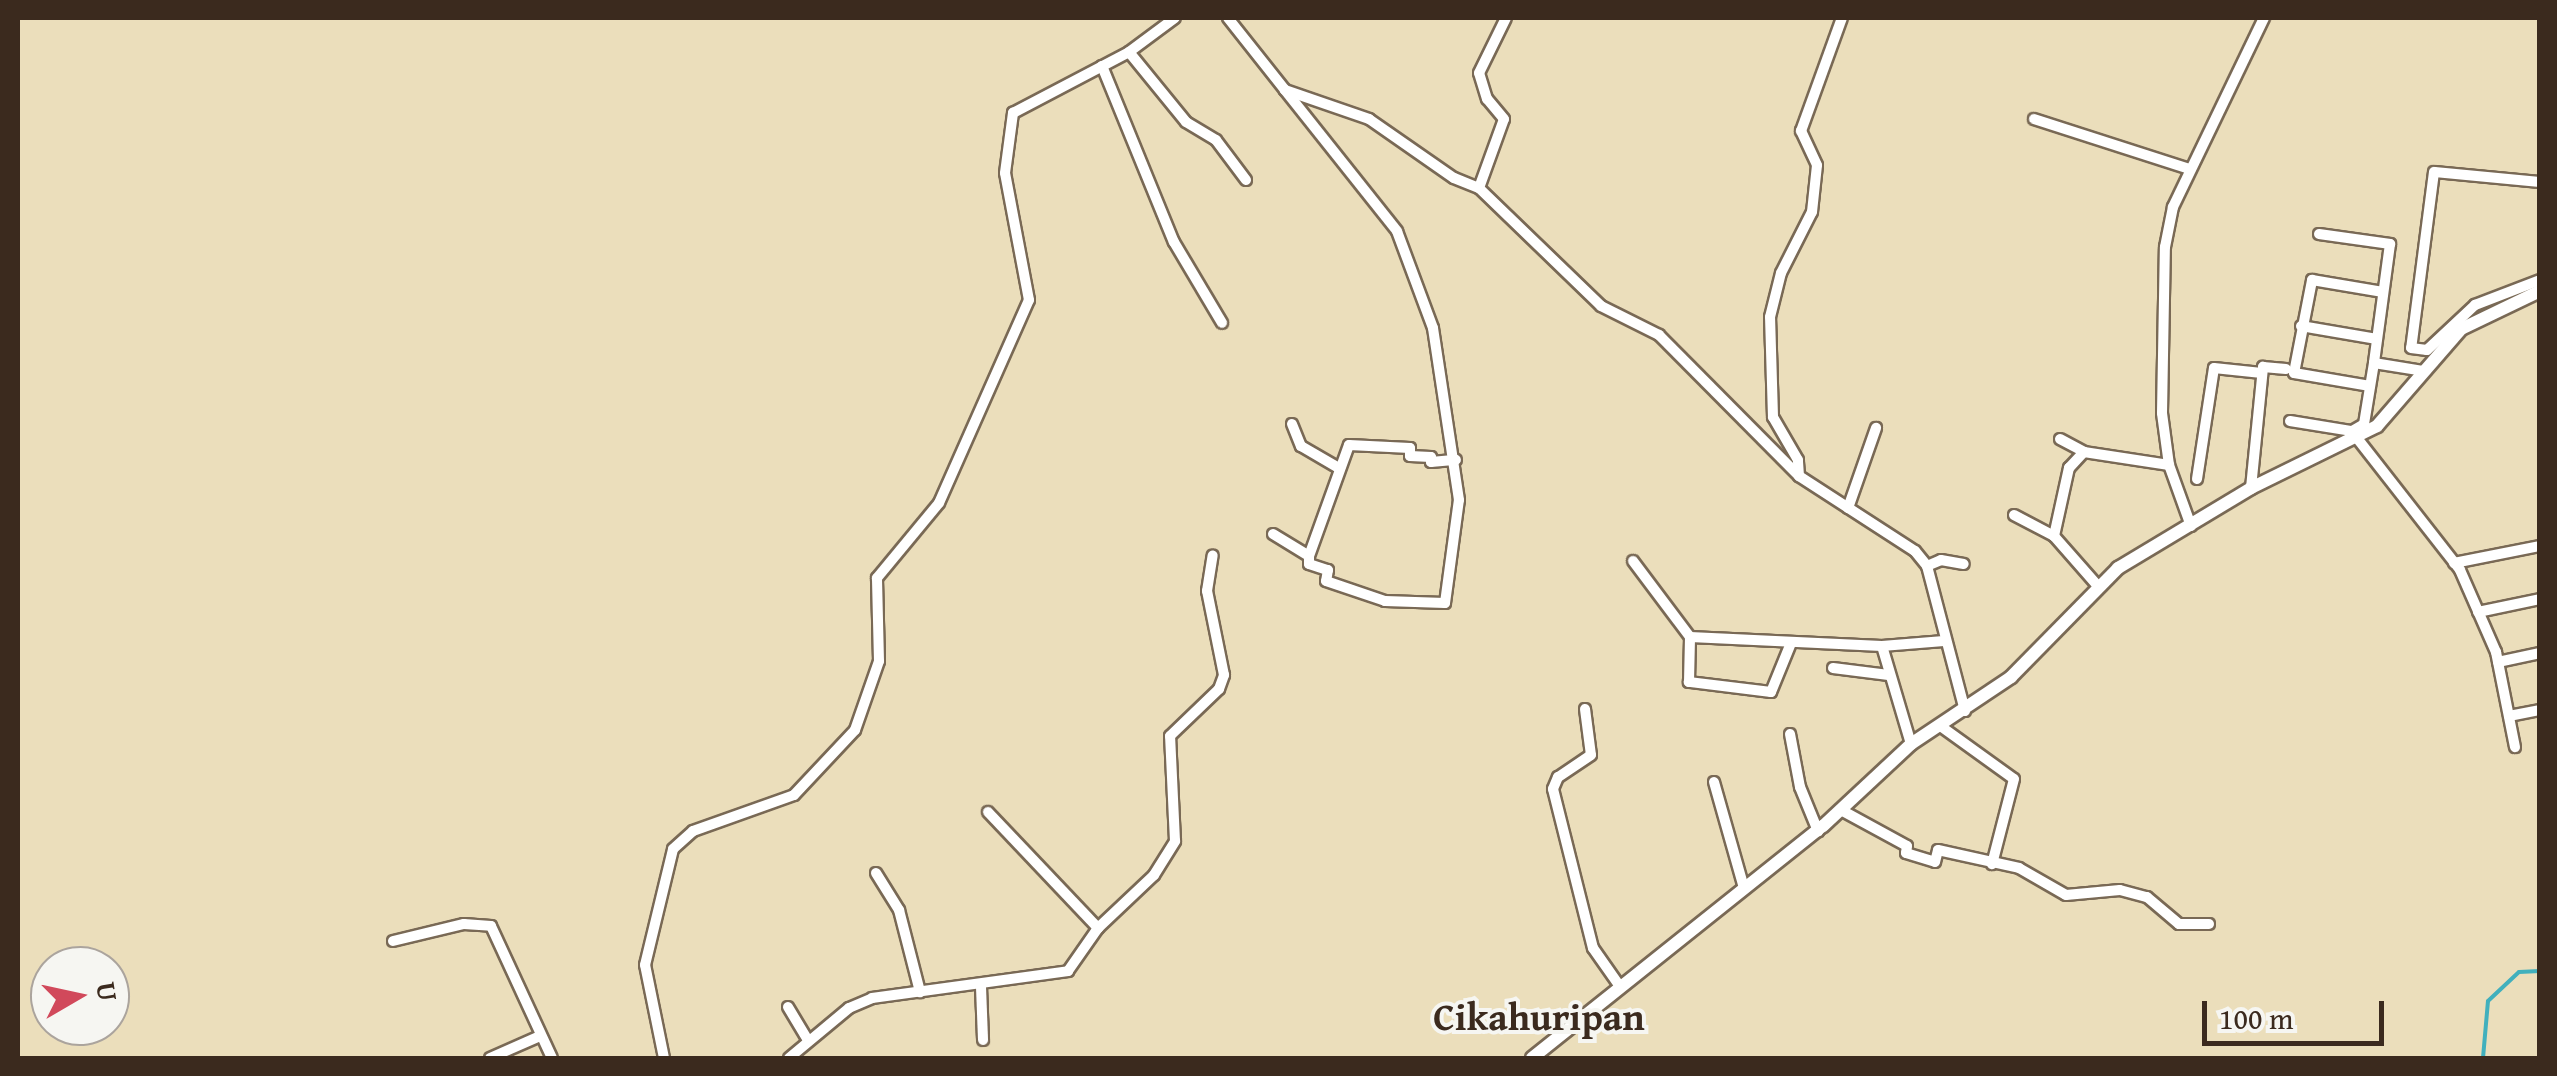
<!DOCTYPE html>
<html>
<head>
<meta charset="utf-8">
<style>
	body { margin:0 }
	#map { position:relative; width:2557px; height:1076px; overflow:hidden; background:#ebdebb; font-family:"Gentium Book Plus",serif }
	div>[style] { position:absolute }
	.stream>* { height:4px; margin:-2px; padding:0 2px; transform-origin:2px; border-radius:2px; background:#41b0bd }
	.roads { filter:drop-shadow(2px 0 #796955) drop-shadow(-2px 0 #796955) drop-shadow(0 2px #796955) drop-shadow(0 -2px #796955) }
	.minor>* { height:10px; margin:-5px; padding:0 5px; transform-origin:5px; border-radius:5px; background:#fff }
	.tertiary>* { height:12px; margin:-6px; padding:0 6px; transform-origin:6px; border-radius:6px; background:#fff }
	span { translate:-50% -50%; white-space:nowrap; text-align:center; line-height:1.15; -webkit-text-stroke:8px #f6f6f2; paint-order:stroke }
	.quarter-label { font-size:38px; color:#3b2a1e; font-weight:700 }
	.frame { position:absolute; inset:0; border:20px solid #3b2a1e; pointer-events:none }
	.north { position:absolute; left:30px; top:946px; width:100px; height:100px; box-sizing:border-box; background:#f6f6f2; border:2px solid #aba49d; border-radius:50%; rotate:81deg; font-size:28px; font-weight:700; line-height:40px; text-align:center; color:#3b2a1e }
	.north::after { content:''; display:block; margin:auto; width:35px; height:45px; background:#d1495b; clip-path:polygon(50% 0,100% 100%,50% 72%,0 100%) }
	.scale { position:absolute; left:2202px; top:1001px; width:182px; height:45px; box-sizing:border-box; border:5px solid #3b2a1e; border-top:0; padding-left:12px; font-size:30px; line-height:35px; white-space:nowrap; color:#3b2a1e; -webkit-text-stroke:8px #f6f6f2; paint-order:stroke }
</style>
</head>
<body>
<div id="map">
	<div class="stream">
		<i style="left:2483px;top:1058px;width:57px;rotate:-85deg"></i>
		<i style="left:2488px;top:1001px;width:42px;rotate:-43.1deg"></i>
		<i style="left:2519px;top:972px;width:21px;rotate:-3deg"></i>
	</div>
	<div class="roads">
		<div class="minor">
			<i style="left:1228px;top:18px;width:92px;rotate:51.6deg"></i>
			<i style="left:1285px;top:90px;width:89px;rotate:19deg"></i>
			<i style="left:1369px;top:119px;width:103px;rotate:34.8deg"></i>
			<i style="left:1454px;top:178px;width:27px;rotate:22deg"></i>
			<i style="left:1479px;top:188px;width:170px;rotate:44deg"></i>
			<i style="left:1601px;top:306px;width:65px;rotate:26.6deg"></i>
			<i style="left:1659px;top:335px;width:199px;rotate:45.2deg"></i>
			<i style="left:1799px;top:476px;width:138px;rotate:32.9deg"></i>
			<i style="left:1915px;top:551px;width:19px;rotate:51deg"></i>
			<i style="left:1927px;top:566px;width:150px;rotate:75.3deg"></i>
			<i style="left:1129px;top:52px;width:90px;rotate:50.8deg"></i>
			<i style="left:1186px;top:122px;width:35px;rotate:31deg"></i>
			<i style="left:1216px;top:140px;width:50px;rotate:53.1deg"></i>
			<i style="left:1102px;top:66px;width:190px;rotate:67.8deg"></i>
			<i style="left:1174px;top:242px;width:94px;rotate:59.3deg"></i>
			<i style="left:2034px;top:119px;width:164px;rotate:17.8deg"></i>
			<i style="left:2540px;top:182px;width:106px;rotate:-174.6deg"></i>
			<i style="left:2434px;top:172px;width:177px;rotate:97.4deg"></i>
			<i style="left:2411px;top:348px;width:16px;rotate:7deg"></i>
			<i style="left:2427px;top:350px;width:66px;rotate:-43.2deg"></i>
			<i style="left:2475px;top:305px;width:70px;rotate:-21deg"></i>
			<i style="left:1479px;top:188px;width:73px;rotate:-70.1deg"></i>
			<i style="left:1504px;top:119px;width:26px;rotate:-130deg"></i>
			<i style="left:1487px;top:99px;width:27px;rotate:-107deg"></i>
			<i style="left:1479px;top:73px;width:61px;rotate:-63.9deg"></i>
			<i style="left:2319px;top:234px;width:72px;rotate:8deg"></i>
			<i style="left:2390px;top:244px;width:120px;rotate:97.7deg"></i>
			<i style="left:2374px;top:363px;width:51px;rotate:9.1deg"></i>
			<i style="left:2301px;top:326px;width:77px;rotate:9.7deg"></i>
			<i style="left:2370px;top:386px;width:77px;rotate:-170.3deg"></i>
			<i style="left:2294px;top:373px;width:95px;rotate:-79deg"></i>
			<i style="left:2312px;top:280px;width:72px;rotate:9.6deg"></i>
			<i style="left:2290px;top:421px;width:63px;rotate:9.2deg"></i>
			<i style="left:2352px;top:431px;width:14px;rotate:-30deg"></i>
			<i style="left:2364px;top:424px;width:62px;rotate:-80.7deg"></i>
			<i style="left:1292px;top:424px;width:24px;rotate:68deg"></i>
			<i style="left:1301px;top:446px;width:42px;rotate:30.3deg"></i>
			<i style="left:2357px;top:438px;width:167px;rotate:52deg"></i>
			<i style="left:2460px;top:570px;width:90px;rotate:66.3deg"></i>
			<i style="left:2496px;top:652px;width:97px;rotate:78.7deg"></i>
			<i style="left:2060px;top:439px;width:27px;rotate:28deg"></i>
			<i style="left:1799px;top:476px;width:16px;rotate:-94deg"></i>
			<i style="left:1798px;top:460px;width:50px;rotate:-120.2deg"></i>
			<i style="left:1773px;top:417px;width:100px;rotate:-91.7deg"></i>
			<i style="left:1770px;top:317px;width:45px;rotate:-76deg"></i>
			<i style="left:1781px;top:273px;width:68px;rotate:-63.1deg"></i>
			<i style="left:1812px;top:212px;width:47px;rotate:-83.9deg"></i>
			<i style="left:1817px;top:165px;width:38px;rotate:-115deg"></i>
			<i style="left:1801px;top:131px;width:120px;rotate:-70.1deg"></i>
			<i style="left:2197px;top:479px;width:112px;rotate:-81.3deg"></i>
			<i style="left:2214px;top:368px;width:48px;rotate:5.9deg"></i>
			<i style="left:2251px;top:488px;width:122px;rotate:-84.3deg"></i>
			<i style="left:2263px;top:367px;width:23px;rotate:5deg"></i>
			<i style="left:1848px;top:508px;width:85px;rotate:-70.7deg"></i>
			<i style="left:2014px;top:515px;width:45px;rotate:27.7deg"></i>
			<i style="left:2054px;top:536px;width:67px;rotate:48.7deg"></i>
			<i style="left:2191px;top:526px;width:65px;rotate:-109.8deg"></i>
			<i style="left:2169px;top:465px;width:52px;rotate:-97.7deg"></i>
			<i style="left:2162px;top:413px;width:166px;rotate:-89deg"></i>
			<i style="left:2165px;top:247px;width:41px;rotate:-78.7deg"></i>
			<i style="left:2173px;top:207px;width:210px;rotate:-64.3deg"></i>
			<i style="left:1273px;top:534px;width:42px;rotate:31.4deg"></i>
			<i style="left:1309px;top:556px;width:8px;rotate:90deg"></i>
			<i style="left:1309px;top:564px;width:20px;rotate:18deg"></i>
			<i style="left:1328px;top:570px;width:11px;rotate:100deg"></i>
			<i style="left:1326px;top:581px;width:62px;rotate:18.7deg"></i>
			<i style="left:1385px;top:601px;width:60px;rotate:1.9deg"></i>
			<i style="left:1445px;top:603px;width:104px;rotate:-82.3deg"></i>
			<i style="left:1459px;top:500px;width:174px;rotate:-98.6deg"></i>
			<i style="left:1433px;top:328px;width:103px;rotate:-110.4deg"></i>
			<i style="left:1397px;top:231px;width:180px;rotate:-128.5deg"></i>
			<i style="left:2054px;top:536px;width:70px;rotate:-77.6deg"></i>
			<i style="left:2069px;top:468px;width:22px;rotate:-47deg"></i>
			<i style="left:2084px;top:452px;width:86px;rotate:8.7deg"></i>
			<i style="left:1309px;top:556px;width:118px;rotate:-70.2deg"></i>
			<i style="left:1349px;top:445px;width:61px;rotate:2.8deg"></i>
			<i style="left:1410px;top:448px;width:8px;rotate:90deg"></i>
			<i style="left:1410px;top:456px;width:21px;rotate:3deg"></i>
			<i style="left:1431px;top:457px;width:5px;rotate:90deg"></i>
			<i style="left:1431px;top:462px;width:25px;rotate:-5deg"></i>
			<i style="left:1633px;top:561px;width:95px;rotate:53.1deg"></i>
			<i style="left:2454px;top:563px;width:88px;rotate:-11.2deg"></i>
			<i style="left:1927px;top:566px;width:15px;rotate:-23deg"></i>
			<i style="left:1941px;top:560px;width:23px;rotate:10deg"></i>
			<i style="left:2478px;top:612px;width:63px;rotate:-11.8deg"></i>
			<i style="left:1791px;top:643px;width:53px;rotate:112.2deg"></i>
			<i style="left:1771px;top:692px;width:83px;rotate:-173deg"></i>
			<i style="left:1689px;top:682px;width:45px;rotate:-88.7deg"></i>
			<i style="left:1690px;top:637px;width:192px;rotate:2.7deg"></i>
			<i style="left:1882px;top:646px;width:102px;rotate:73.5deg"></i>
			<i style="left:1882px;top:646px;width:62px;rotate:-4.6deg"></i>
			<i style="left:2498px;top:662px;width:43px;rotate:-12.1deg"></i>
			<i style="left:1833px;top:668px;width:56px;rotate:7.1deg"></i>
			<i style="left:1585px;top:709px;width:46px;rotate:82.6deg"></i>
			<i style="left:1591px;top:755px;width:40px;rotate:146deg"></i>
			<i style="left:1558px;top:777px;width:13px;rotate:113deg"></i>
			<i style="left:1553px;top:789px;width:164px;rotate:75.9deg"></i>
			<i style="left:1593px;top:948px;width:45px;rotate:54.9deg"></i>
			<i style="left:2509px;top:716px;width:32px;rotate:-11deg"></i>
			<i style="left:1939px;top:725px;width:92px;rotate:35.8deg"></i>
			<i style="left:2014px;top:779px;width:88px;rotate:104.5deg"></i>
			<i style="left:1790px;top:734px;width:54px;rotate:79.3deg"></i>
			<i style="left:1800px;top:787px;width:48px;rotate:67.8deg"></i>
			<i style="left:1714px;top:782px;width:110px;rotate:74.2deg"></i>
			<i style="left:1841px;top:810px;width:75px;rotate:28.6deg"></i>
			<i style="left:1907px;top:846px;width:7px;rotate:98deg"></i>
			<i style="left:1906px;top:853px;width:30px;rotate:17deg"></i>
			<i style="left:1935px;top:862px;width:12px;rotate:-76deg"></i>
			<i style="left:1938px;top:850px;width:83px;rotate:12.5deg"></i>
			<i style="left:2019px;top:868px;width:54px;rotate:29.9deg"></i>
			<i style="left:2066px;top:895px;width:54px;rotate:-5.3deg"></i>
			<i style="left:2120px;top:890px;width:28px;rotate:15deg"></i>
			<i style="left:2147px;top:897px;width:42px;rotate:40.2deg"></i>
			<i style="left:2179px;top:924px;width:30px"></i>
			<i style="left:988px;top:812px;width:160px;rotate:46.5deg"></i>
			<i style="left:876px;top:873px;width:44px;rotate:58.1deg"></i>
			<i style="left:899px;top:910px;width:85px;rotate:75.6deg"></i>
			<i style="left:393px;top:941px;width:73px;rotate:-13.5deg"></i>
			<i style="left:464px;top:924px;width:27px;rotate:4deg"></i>
			<i style="left:491px;top:926px;width:145px;rotate:65.2deg"></i>
			<i style="left:981px;top:987px;width:53px;rotate:87.8deg"></i>
			<i style="left:788px;top:1007px;width:37px;rotate:59deg"></i>
			<i style="left:490px;top:1058px;width:55px;rotate:-23.7deg"></i>
			<i style="left:664px;top:1058px;width:95px;rotate:-101.5deg"></i>
			<i style="left:645px;top:965px;width:119px;rotate:-76.4deg"></i>
			<i style="left:673px;top:849px;width:27px;rotate:-42deg"></i>
			<i style="left:693px;top:831px;width:107px;rotate:-19.6deg"></i>
			<i style="left:794px;top:795px;width:89px;rotate:-46.8deg"></i>
			<i style="left:855px;top:730px;width:73px;rotate:-70.8deg"></i>
			<i style="left:879px;top:661px;width:83px;rotate:-91.4deg"></i>
			<i style="left:877px;top:578px;width:97px;rotate:-50.4deg"></i>
			<i style="left:939px;top:503px;width:222px;rotate:-66.1deg"></i>
			<i style="left:1029px;top:300px;width:129px;rotate:-100.7deg"></i>
			<i style="left:1005px;top:173px;width:61px;rotate:-82.4deg"></i>
			<i style="left:1013px;top:113px;width:131px;rotate:-27.7deg"></i>
			<i style="left:1129px;top:52px;width:57px;rotate:-36.5deg"></i>
			<i style="left:789px;top:1058px;width:78px;rotate:-39.8deg"></i>
			<i style="left:849px;top:1008px;width:25px;rotate:-23deg"></i>
			<i style="left:872px;top:998px;width:198px;rotate:-7.8deg"></i>
			<i style="left:1068px;top:971px;width:52px;rotate:-55.1deg"></i>
			<i style="left:1098px;top:928px;width:77px;rotate:-43.4deg"></i>
			<i style="left:1154px;top:875px;width:40px;rotate:-58deg"></i>
			<i style="left:1175px;top:841px;width:105px;rotate:-92.7deg"></i>
			<i style="left:1170px;top:736px;width:68px;rotate:-43.8deg"></i>
			<i style="left:1219px;top:689px;width:15px;rotate:-70deg"></i>
			<i style="left:1224px;top:675px;width:86px;rotate:-101.4deg"></i>
			<i style="left:1207px;top:591px;width:36px;rotate:-81deg"></i>
		</div>
		<div class="tertiary">
			<i style="left:1532px;top:1058px;width:372px;rotate:-38.6deg"></i>
			<i style="left:1823px;top:826px;width:120px;rotate:-43deg"></i>
			<i style="left:1911px;top:744px;width:120px;rotate:-33.8deg"></i>
			<i style="left:2011px;top:677px;width:153px;rotate:-45.5deg"></i>
			<i style="left:2118px;top:568px;width:155px;rotate:-31deg"></i>
			<i style="left:2251px;top:488px;width:140px;rotate:-26.2deg"></i>
			<i style="left:2377px;top:426px;width:128px;rotate:-49.1deg"></i>
			<i style="left:2461px;top:329px;width:88px;rotate:-25.7deg"></i>
		</div>
	</div>
	<div class="quarter-label">
		<span style="left:1539px;top:1017px">Cikahuripan</span>
	</div>
	<div class="frame"></div>
	<div class="north">U</div>
	<div class="scale">100 m</div>
</div>
</body>
</html>
